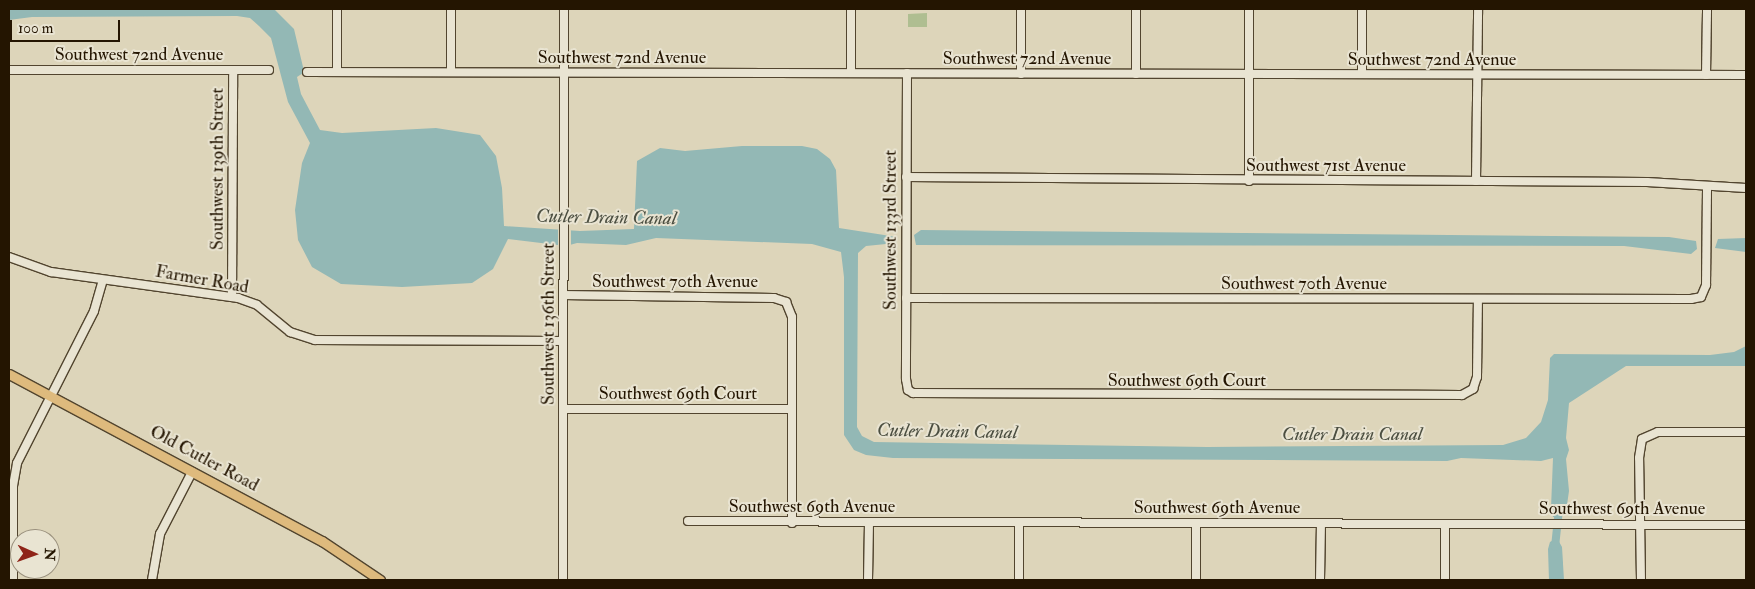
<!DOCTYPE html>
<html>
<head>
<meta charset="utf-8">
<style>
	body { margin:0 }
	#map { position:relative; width:1755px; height:589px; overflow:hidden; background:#ddd5ba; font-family:"IM FELL Double Pica",serif }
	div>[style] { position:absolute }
	.green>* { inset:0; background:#afbe91 }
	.water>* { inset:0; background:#93b8b5 }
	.pier>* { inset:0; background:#ddd5ba }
	.canal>* { height:8px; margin:-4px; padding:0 4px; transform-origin:4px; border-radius:4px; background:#93b8b5 }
	.roads { filter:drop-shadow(1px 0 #52452f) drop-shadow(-1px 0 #52452f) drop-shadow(0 1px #52452f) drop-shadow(0 -1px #52452f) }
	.minor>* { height:8px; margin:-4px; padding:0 4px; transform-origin:4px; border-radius:4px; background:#e9e4d2 }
	.major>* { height:9px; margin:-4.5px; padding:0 4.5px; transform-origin:4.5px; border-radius:4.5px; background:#deba7d }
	span { translate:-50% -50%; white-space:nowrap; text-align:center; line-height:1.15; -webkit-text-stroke:4px #e9e4d2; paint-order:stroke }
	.street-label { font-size:18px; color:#241501 }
	.water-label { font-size:19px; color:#4b4e40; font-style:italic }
	.frame { position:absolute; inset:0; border:10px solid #241501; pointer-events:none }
	.north { position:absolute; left:10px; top:529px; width:50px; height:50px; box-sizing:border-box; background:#e9e4d2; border:1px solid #9a917e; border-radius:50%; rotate:92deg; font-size:14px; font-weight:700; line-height:20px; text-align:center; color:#241501 }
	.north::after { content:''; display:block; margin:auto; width:18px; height:22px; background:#8f2418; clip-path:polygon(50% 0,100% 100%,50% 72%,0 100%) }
	.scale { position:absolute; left:10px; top:20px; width:110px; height:22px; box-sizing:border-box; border:2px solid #241501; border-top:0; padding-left:6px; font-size:15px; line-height:18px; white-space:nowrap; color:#241501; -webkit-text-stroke:4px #e9e4d2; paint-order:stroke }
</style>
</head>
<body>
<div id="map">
	<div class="green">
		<i style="clip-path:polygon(927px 13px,927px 27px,908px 27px,908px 14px)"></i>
	</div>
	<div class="water">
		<i style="clip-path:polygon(9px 9px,274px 9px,294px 29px,303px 67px,303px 73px,297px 77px,301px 94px,320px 130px,342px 133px,436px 128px,480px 135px,496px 156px,502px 188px,504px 226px,580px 231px,634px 229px,637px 161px,660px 148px,685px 151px,742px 146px,802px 146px,817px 149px,830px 159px,836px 170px,839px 228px,897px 237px,896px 243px,866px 246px,858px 253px,857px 427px,862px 436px,874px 442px,1207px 447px,1503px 445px,1526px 438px,1541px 422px,1548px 400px,1550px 358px,1554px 354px,1710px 355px,1734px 352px,1746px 346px,1746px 366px,1626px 366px,1569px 403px,1566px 438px,1569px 450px,1566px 459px,1569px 491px,1566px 512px,1561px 517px,1553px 517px,1551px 508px,1553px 458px,1541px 461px,1461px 458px,1447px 461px,893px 458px,866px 455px,854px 450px,844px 435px,844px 277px,841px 252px,812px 244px,656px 238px,626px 245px,577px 243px,566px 246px,508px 239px,493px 269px,472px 283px,402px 287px,341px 284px,312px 267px,298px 240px,295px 210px,302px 163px,310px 143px,288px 102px,271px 38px,259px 26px,250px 18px,237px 16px,32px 17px,9px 20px)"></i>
		<i style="clip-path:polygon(921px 230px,1669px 237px,1696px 241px,1697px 249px,1691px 254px,1624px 246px,916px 245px,914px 235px)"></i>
		<i style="clip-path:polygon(1746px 238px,1746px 252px,1715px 248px,1718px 239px)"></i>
		<i style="clip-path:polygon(1557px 538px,1562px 547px,1564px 580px,1549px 580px,1548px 549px,1550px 542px)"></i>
	</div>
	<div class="pier">
		<i style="clip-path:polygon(558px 226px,571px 227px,571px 248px,558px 247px)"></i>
	</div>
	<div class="canal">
		<i style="left:1555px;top:547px;width:38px;rotate:-84deg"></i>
	</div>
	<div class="roads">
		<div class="minor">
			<i style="left:9px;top:70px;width:260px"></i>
			<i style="left:307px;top:72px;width:1439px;rotate:0.12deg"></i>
			<i style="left:337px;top:72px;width:63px;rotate:-90deg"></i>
			<i style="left:451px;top:72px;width:63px;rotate:-90deg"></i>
			<i style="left:851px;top:73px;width:64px;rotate:-90deg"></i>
			<i style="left:907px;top:73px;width:306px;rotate:90.2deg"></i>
			<i style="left:906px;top:379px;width:11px;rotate:80deg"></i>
			<i style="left:908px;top:390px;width:6px;rotate:31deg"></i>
			<i style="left:913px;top:393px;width:549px;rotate:0.21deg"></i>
			<i style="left:1462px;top:395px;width:13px;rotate:-29deg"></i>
			<i style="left:1473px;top:389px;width:13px;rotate:-72deg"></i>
			<i style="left:1477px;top:377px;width:78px;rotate:-89.3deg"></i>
			<i style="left:1021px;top:74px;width:65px;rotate:-90deg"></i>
			<i style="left:1136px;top:74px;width:65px;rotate:-90deg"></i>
			<i style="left:1362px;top:74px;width:65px;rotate:-90deg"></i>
			<i style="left:1706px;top:75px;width:66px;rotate:-89.1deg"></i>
			<i style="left:906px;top:177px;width:741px;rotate:0.39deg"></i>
			<i style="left:1647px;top:182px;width:99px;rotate:3.5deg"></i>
			<i style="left:1249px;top:181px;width:172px;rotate:-90deg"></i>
			<i style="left:1476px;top:181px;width:172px;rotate:-89.3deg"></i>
			<i style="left:9px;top:257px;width:45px;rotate:19.7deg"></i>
			<i style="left:51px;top:272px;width:189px;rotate:7.9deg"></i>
			<i style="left:238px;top:298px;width:20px;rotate:20deg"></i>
			<i style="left:257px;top:305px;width:43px;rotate:39.3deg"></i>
			<i style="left:290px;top:332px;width:26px;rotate:18deg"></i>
			<i style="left:315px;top:340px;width:248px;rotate:0.2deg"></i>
			<i style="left:563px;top:295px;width:211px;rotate:0.8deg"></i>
			<i style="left:774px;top:298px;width:13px;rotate:18deg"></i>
			<i style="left:786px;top:302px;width:16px;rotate:68deg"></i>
			<i style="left:792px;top:317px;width:206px;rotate:90deg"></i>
			<i style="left:232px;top:297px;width:227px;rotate:-89.7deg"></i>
			<i style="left:906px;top:298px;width:785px;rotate:0.07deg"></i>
			<i style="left:1691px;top:299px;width:10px;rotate:-11deg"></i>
			<i style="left:1701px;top:297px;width:13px;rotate:-67deg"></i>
			<i style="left:1706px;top:285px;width:98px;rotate:-89.4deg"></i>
			<i style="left:564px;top:409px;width:228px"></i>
			<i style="left:688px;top:521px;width:1058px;rotate:0.22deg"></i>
			<i style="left:1019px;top:523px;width:57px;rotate:90deg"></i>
			<i style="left:13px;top:580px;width:94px;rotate:-90deg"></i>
			<i style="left:13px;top:486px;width:23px;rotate:-80deg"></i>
			<i style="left:17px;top:463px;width:170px;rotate:-63.1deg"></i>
			<i style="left:94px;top:311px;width:32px;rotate:-74deg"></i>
			<i style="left:152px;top:580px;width:47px;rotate:-80.1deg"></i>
			<i style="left:160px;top:534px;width:70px;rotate:-62.7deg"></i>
			<i style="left:563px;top:580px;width:571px;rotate:-89.9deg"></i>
			<i style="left:868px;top:580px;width:57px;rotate:-89deg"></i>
			<i style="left:1196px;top:580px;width:57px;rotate:-90deg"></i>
			<i style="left:1320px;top:580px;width:57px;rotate:-89deg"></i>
			<i style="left:1445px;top:580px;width:56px;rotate:-90deg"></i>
			<i style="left:1641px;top:580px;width:122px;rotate:-90.9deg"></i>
			<i style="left:1639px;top:458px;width:19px;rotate:-81deg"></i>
			<i style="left:1642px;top:439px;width:17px;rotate:-24deg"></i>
			<i style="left:1658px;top:432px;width:88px"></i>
		</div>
		<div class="major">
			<i style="left:9px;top:374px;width:355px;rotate:28.1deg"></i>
			<i style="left:322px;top:541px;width:70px;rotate:33.9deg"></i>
		</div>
	</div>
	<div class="street-label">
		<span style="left:139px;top:55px">Southwest 72nd Avenue</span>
		<span style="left:622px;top:58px">Southwest 72nd Avenue</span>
		<span style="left:1027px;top:59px">Southwest 72nd Avenue</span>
		<span style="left:1432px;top:60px">Southwest 72nd Avenue</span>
		<span style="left:1326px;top:166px">Southwest 71st Avenue</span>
		<span style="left:218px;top:169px;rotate:-90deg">Southwest 139th Street</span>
		<span style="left:891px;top:230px;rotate:-90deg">Southwest 133rd Street</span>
		<span style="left:202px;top:280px;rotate:10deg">Farmer Road</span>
		<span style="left:675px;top:282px">Southwest 70th Avenue</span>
		<span style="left:1304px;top:284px">Southwest 70th Avenue</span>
		<span style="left:549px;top:324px;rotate:-90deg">Southwest 136th Street</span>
		<span style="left:1187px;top:381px">Southwest 69th Court</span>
		<span style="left:678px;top:394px">Southwest 69th Court</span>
		<span style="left:204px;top:459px;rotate:28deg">Old Cutler Road</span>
		<span style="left:812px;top:507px">Southwest 69th Avenue</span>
		<span style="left:1217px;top:508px">Southwest 69th Avenue</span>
		<span style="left:1622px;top:509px">Southwest 69th Avenue</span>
	</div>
	<div class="water-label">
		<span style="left:606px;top:218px;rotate:1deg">Cutler Drain Canal</span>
		<span style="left:947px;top:432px;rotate:1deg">Cutler Drain Canal</span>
		<span style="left:1352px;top:435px">Cutler Drain Canal</span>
	</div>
	<div class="frame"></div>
	<div class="north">N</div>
	<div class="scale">100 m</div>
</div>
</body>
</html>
